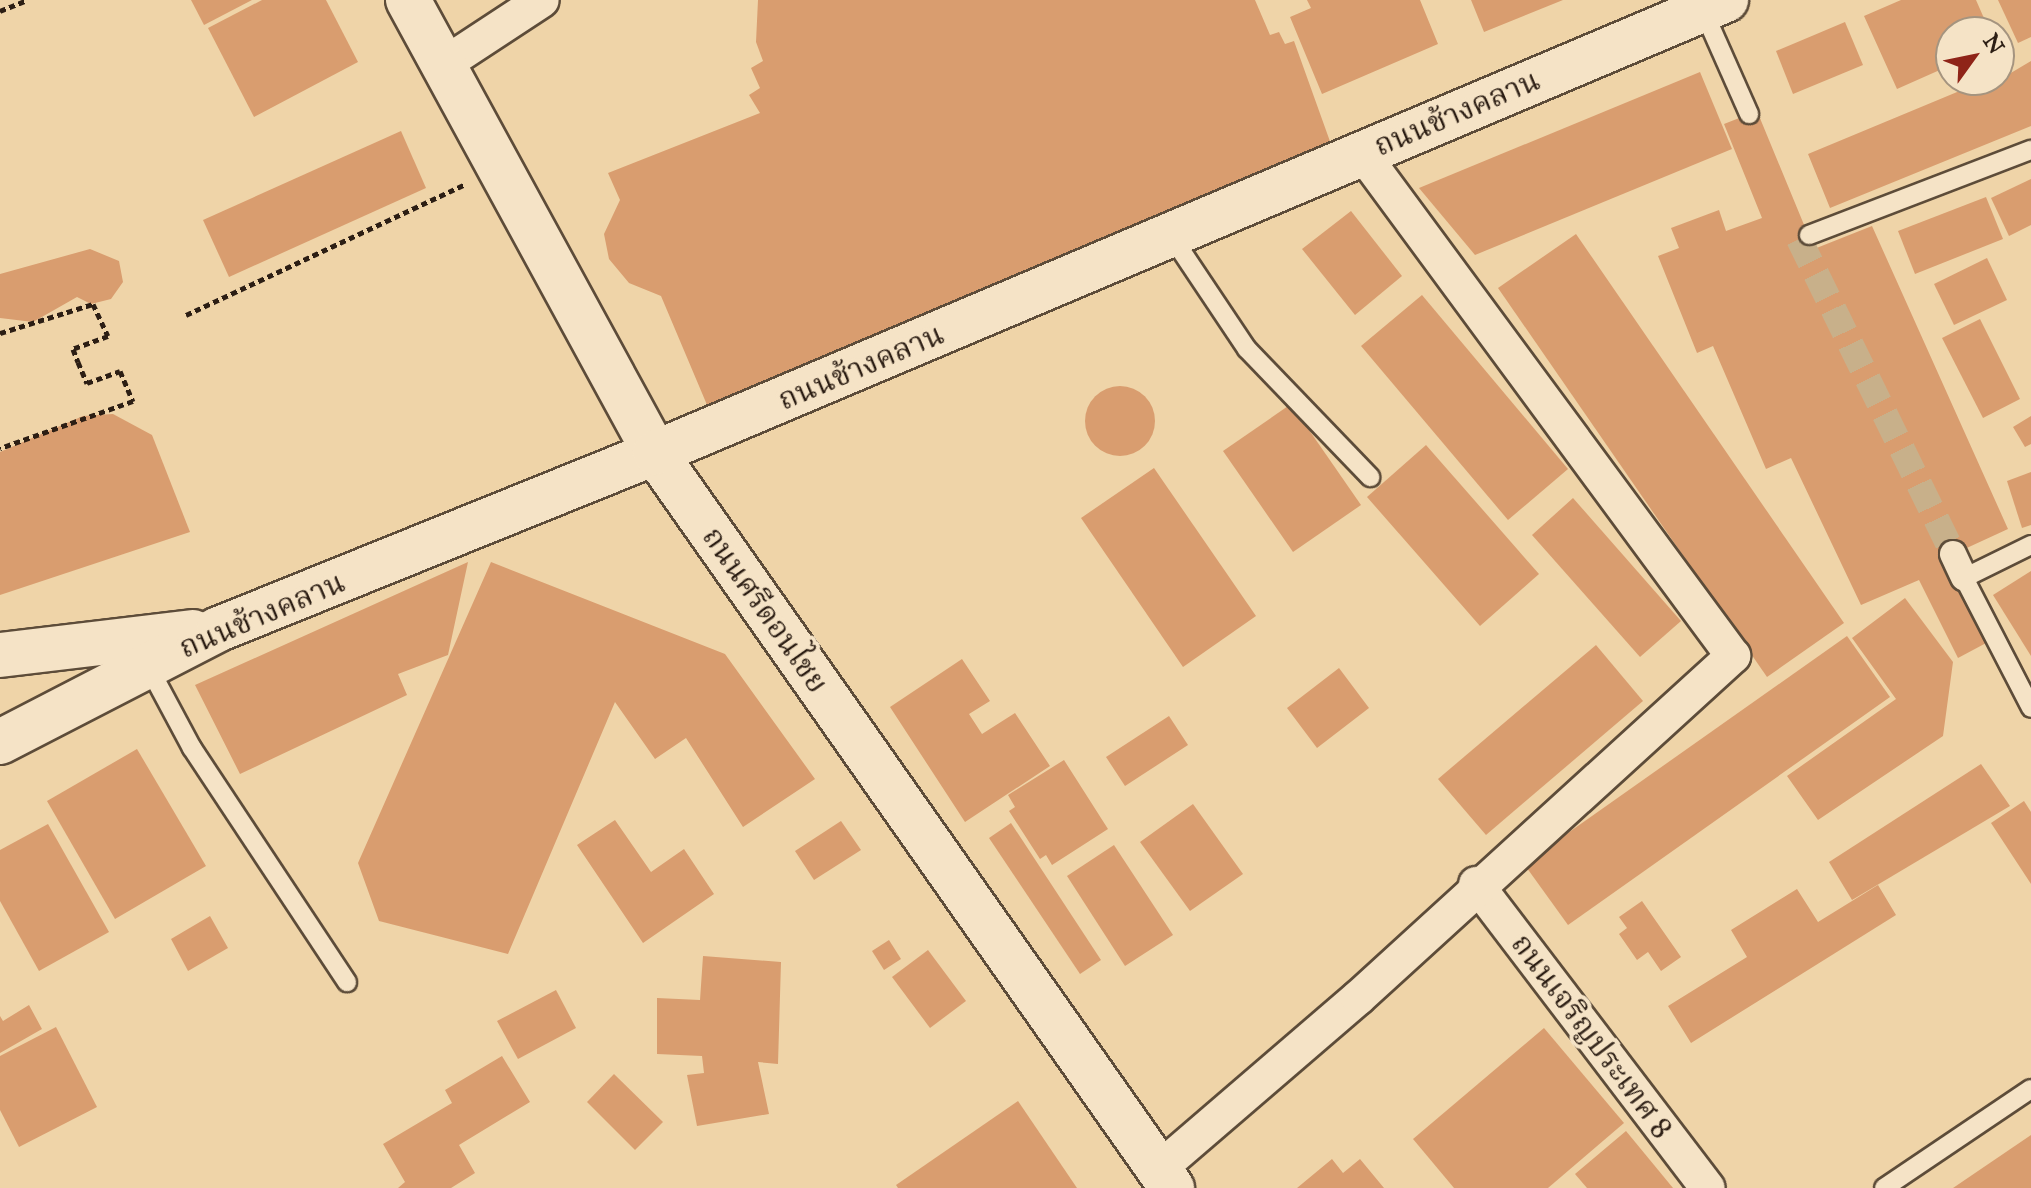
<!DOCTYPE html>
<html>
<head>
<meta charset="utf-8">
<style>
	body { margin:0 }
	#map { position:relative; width:2031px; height:1188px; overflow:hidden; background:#efd4a8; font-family:"IM FELL Great Primer","Noto Serif Thai",serif }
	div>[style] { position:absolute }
	.building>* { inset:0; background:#d99d6f }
	.round { border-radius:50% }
	.pedestrian-tunnel>* { height:26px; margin-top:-13px; transform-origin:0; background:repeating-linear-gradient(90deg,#c8b08a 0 26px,transparent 0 39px) }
	.path>* { height:5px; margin-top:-2.5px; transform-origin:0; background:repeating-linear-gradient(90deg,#2c1e14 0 6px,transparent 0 10px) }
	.roads { filter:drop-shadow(2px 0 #5d4c39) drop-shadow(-2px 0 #5d4c39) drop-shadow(0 2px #5d4c39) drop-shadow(0 -2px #5d4c39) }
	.service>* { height:18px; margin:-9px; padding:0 9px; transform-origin:9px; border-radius:9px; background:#f5e3c6 }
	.pedestrian>* { height:26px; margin:-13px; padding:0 13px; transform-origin:13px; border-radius:13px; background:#f5e3c6 }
	.minor>* { height:34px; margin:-17px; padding:0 17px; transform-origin:17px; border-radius:17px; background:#f5e3c6 }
	.tertiary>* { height:44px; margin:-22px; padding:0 22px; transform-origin:22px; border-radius:22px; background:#f5e3c6 }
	span { translate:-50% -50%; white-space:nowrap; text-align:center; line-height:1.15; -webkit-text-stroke:8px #f5e3c6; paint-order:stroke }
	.street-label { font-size:30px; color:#2c1e14 }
	.north { position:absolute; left:1935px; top:16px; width:80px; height:80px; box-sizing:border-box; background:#f5e3c6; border:2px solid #a5947f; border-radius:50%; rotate:57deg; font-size:22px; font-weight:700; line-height:32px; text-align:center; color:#2c1e14 }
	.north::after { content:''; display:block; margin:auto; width:28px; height:36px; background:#8f2418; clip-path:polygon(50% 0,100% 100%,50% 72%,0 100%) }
</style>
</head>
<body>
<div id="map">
	<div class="building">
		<i style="clip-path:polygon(191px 0,252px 0,204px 25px)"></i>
		<i style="clip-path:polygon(262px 0,326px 0,358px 62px,254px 117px,208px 28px)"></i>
		<i style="clip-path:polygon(758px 0,1255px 0,1270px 35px,1279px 32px,1285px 44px,1294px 41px,1332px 147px,710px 412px,661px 296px,629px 283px,609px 259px,604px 234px,620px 200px,608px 173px,760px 113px,749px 95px,760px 88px,751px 68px,763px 61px,756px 42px)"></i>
		<i style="clip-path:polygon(1307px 0,1420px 0,1438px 44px,1322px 94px,1290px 17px,1311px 8px)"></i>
		<i style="clip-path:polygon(1471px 0,1563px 0,1484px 32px)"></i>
		<i style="clip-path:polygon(1901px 0,1976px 0,1990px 32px,1951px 32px,1951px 65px,1897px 89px,1864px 16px)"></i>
		<i style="clip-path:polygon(1998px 0,2031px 0,2031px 37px,2018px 43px)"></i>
		<i style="clip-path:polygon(1845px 22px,1863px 65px,1793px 94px,1776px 51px)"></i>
		<i style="clip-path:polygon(2031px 61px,2031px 126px,1830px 208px,1808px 154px,1986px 80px,1999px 80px)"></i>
		<i style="clip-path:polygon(1700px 72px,1732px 149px,1475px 255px,1419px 188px)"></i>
		<i style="clip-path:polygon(1757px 111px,1814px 249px,1872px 226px,2008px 529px,1945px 558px,1988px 642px,1958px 658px,1919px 580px,1861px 605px,1791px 458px,1766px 469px,1713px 346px,1697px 353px,1658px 256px,1679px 248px,1671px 228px,1719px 210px,1726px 231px,1762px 218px,1724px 124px)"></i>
		<i style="clip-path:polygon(401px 131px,426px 188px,229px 277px,203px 220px)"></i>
		<i style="clip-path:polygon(2031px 179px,2031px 225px,2009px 236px,1991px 198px)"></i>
		<i style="clip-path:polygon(1986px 197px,2003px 239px,1915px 274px,1898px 231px)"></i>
		<i style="clip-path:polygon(1351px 211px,1402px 276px,1355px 315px,1302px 249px)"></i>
		<i style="clip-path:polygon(1576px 234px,1844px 623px,1767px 677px,1498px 288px)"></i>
		<i style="clip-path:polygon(90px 249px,119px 261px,123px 282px,111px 299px,91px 304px,77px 297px,33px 322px,0 318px,0 274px)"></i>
		<i style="clip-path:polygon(1987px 258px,2007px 300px,1954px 325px,1934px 284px)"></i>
		<i style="clip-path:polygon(1422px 295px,1568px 469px,1508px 520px,1361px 346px)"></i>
		<i style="clip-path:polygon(1980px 319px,2020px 399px,1983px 418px,1942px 338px)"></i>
		<i class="round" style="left:1085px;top:386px;width:70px;height:70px"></i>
		<i style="clip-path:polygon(1291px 404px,1361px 505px,1293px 552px,1223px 451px)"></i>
		<i style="clip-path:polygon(113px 414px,152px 435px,190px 532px,0 595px,0 452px,83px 416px)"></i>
		<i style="clip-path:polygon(2031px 416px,2031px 444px,2025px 447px,2013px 427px)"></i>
		<i style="clip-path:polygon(1426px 445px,1539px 574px,1480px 626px,1367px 497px)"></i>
		<i style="clip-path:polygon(1154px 468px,1256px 616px,1183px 667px,1081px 518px)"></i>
		<i style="clip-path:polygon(2031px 472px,2031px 525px,2022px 528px,2007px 481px)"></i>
		<i style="clip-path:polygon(1573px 498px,1681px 621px,1640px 657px,1532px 535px)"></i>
		<i style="clip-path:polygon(468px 562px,448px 655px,398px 674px,407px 695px,240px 774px,195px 685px)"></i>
		<i style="clip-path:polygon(491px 562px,725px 654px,815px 779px,743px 827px,686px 738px,655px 759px,615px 702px,508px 954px,379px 921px,358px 863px)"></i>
		<i style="clip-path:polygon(2031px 571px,2031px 656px,1993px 595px)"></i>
		<i style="clip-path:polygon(1905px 598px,1953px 662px,1943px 736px,1818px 820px,1787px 776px,1896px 699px,1852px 638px)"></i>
		<i style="clip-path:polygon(1847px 636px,1890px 697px,1568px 925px,1524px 864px)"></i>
		<i style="clip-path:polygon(1596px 645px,1643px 701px,1486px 835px,1438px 779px)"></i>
		<i style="clip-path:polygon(962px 659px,990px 701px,969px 714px,982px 734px,1015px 713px,1050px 766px,965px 822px,890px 707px)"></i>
		<i style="clip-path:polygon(1339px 668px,1369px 708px,1317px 748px,1287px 708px)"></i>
		<i style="clip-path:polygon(1169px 716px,1188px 745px,1125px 786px,1106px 757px)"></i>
		<i style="clip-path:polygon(137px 749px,206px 866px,115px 919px,47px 801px)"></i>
		<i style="clip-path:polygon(1064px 760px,1108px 829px,1052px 865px,1046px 855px,1040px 859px,1009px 811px,1015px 807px,1008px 795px)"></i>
		<i style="clip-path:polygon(1981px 764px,2010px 806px,1852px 900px,1829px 862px)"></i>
		<i style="clip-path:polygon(2024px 801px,2031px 812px,2031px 884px,1991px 823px)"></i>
		<i style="clip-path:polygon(1193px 804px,1243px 874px,1190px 911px,1140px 842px)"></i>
		<i style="clip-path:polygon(615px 820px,651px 872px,684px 849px,714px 894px,643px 943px,577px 845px)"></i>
		<i style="clip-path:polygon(841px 821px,861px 850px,814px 880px,795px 851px)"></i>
		<i style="clip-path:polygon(1011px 823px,1101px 960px,1080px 974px,989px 838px)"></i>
		<i style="clip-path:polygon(48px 824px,109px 932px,39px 971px,0 901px,0 850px)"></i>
		<i style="clip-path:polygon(1114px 845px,1173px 935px,1125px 966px,1067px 876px)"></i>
		<i style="clip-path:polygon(1878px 885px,1896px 915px,1691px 1043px,1668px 1006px,1747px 957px,1731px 930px,1797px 889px,1818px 922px)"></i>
		<i style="clip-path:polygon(1642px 901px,1681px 957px,1661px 971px,1648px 952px,1637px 960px,1619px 934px,1627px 928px,1619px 917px)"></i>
		<i style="clip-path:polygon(210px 916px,228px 948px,188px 971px,171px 939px)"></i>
		<i style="clip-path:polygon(889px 940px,901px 959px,884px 970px,872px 951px)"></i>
		<i style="clip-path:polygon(928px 950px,966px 1001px,930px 1028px,892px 977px)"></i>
		<i style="clip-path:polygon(703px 956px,781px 962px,778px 1064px,758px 1062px,769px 1114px,697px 1126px,687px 1075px,704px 1073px,702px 1056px,657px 1054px,657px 998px,700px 1000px)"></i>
		<i style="clip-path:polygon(556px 990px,576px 1028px,518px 1059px,497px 1021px)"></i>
		<i style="clip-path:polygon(29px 1005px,42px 1029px,0 1053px,0 1016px,3px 1021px)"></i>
		<i style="clip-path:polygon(56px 1027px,97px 1107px,19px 1147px,0 1110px,0 1056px)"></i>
		<i style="clip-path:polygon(1544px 1028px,1624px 1123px,1548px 1188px,1454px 1188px,1413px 1139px)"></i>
		<i style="clip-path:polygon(502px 1056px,530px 1102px,459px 1145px,475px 1173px,451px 1188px,398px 1188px,405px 1182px,383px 1144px,452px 1103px,445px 1090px)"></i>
		<i style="clip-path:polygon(614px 1074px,663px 1122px,635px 1150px,587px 1102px)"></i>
		<i style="clip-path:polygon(1018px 1101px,1077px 1188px,898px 1188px,896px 1185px)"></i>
		<i style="clip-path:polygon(1626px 1131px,1673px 1188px,1587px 1188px,1575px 1174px)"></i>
		<i style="clip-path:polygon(2031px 1135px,2031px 1188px,1953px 1188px)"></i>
		<i style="clip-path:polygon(1332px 1159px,1343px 1173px,1360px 1159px,1384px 1188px,1297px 1188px)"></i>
	</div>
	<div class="pedestrian-tunnel">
		<i style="left:1799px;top:239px;width:351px;rotate:63.9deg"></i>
	</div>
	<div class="path">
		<i style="left:0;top:11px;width:29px;rotate:-22deg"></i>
		<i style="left:186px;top:315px;width:307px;rotate:-25.1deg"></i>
		<i style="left:0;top:333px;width:97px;rotate:-17.3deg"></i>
		<i style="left:93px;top:304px;width:35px;rotate:65deg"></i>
		<i style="left:108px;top:336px;width:37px;rotate:160deg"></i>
		<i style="left:73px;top:349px;width:14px;rotate:69deg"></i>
		<i style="left:78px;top:362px;width:23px;rotate:67deg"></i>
		<i style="left:87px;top:383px;width:35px;rotate:-20deg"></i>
		<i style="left:120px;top:371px;width:33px;rotate:67deg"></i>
		<i style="left:133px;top:401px;width:141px;rotate:160.5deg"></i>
	</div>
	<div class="roads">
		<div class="service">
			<i style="left:1703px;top:10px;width:114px;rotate:66.1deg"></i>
			<i style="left:1170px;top:234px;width:138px;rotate:56.2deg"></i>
			<i style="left:1247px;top:349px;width:178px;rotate:46.1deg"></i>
			<i style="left:1809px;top:235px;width:238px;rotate:-21deg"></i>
			<i style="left:2031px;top:545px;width:75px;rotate:153.8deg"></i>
			<i style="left:1964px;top:578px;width:146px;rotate:62.7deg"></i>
			<i style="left:148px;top:666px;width:93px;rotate:61.8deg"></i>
			<i style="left:192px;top:748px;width:281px;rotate:56.5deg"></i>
			<i style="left:1884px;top:1188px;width:177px;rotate:-34deg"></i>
		</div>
		<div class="pedestrian">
			<i style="left:1953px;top:554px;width:26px;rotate:65deg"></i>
		</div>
		<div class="minor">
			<i style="left:443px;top:65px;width:118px;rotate:-33.3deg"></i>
			<i style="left:1476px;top:884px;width:382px;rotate:52.7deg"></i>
			<i style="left:1159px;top:1169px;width:262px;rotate:-40.7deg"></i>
			<i style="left:1358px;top:998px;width:508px;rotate:-42.36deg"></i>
			<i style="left:1733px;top:656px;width:625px;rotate:-126.41deg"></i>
		</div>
		<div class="tertiary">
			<i style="left:408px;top:0;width:516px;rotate:61.4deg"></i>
			<i style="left:655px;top:453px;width:899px;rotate:54.88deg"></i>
			<i style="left:0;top:655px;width:194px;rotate:-6.8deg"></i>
			<i style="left:0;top:742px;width:246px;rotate:-27.3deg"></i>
			<i style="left:219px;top:629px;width:470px;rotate:-22deg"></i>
			<i style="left:655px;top:453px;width:1163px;rotate:-22.93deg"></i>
		</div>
	</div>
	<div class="street-label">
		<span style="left:1457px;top:113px;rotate:-23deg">ถนนช้างคลาน</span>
		<span style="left:861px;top:367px;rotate:-23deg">ถนนช้างคลาน</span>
		<span style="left:765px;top:610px;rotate:55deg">ถนนศรีดอนไชย</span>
		<span style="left:262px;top:615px;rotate:-23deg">ถนนช้างคลาน</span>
		<span style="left:1592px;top:1036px;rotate:53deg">ถนนเจริญประเทศ 8</span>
	</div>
	<div class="north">N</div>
</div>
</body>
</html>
